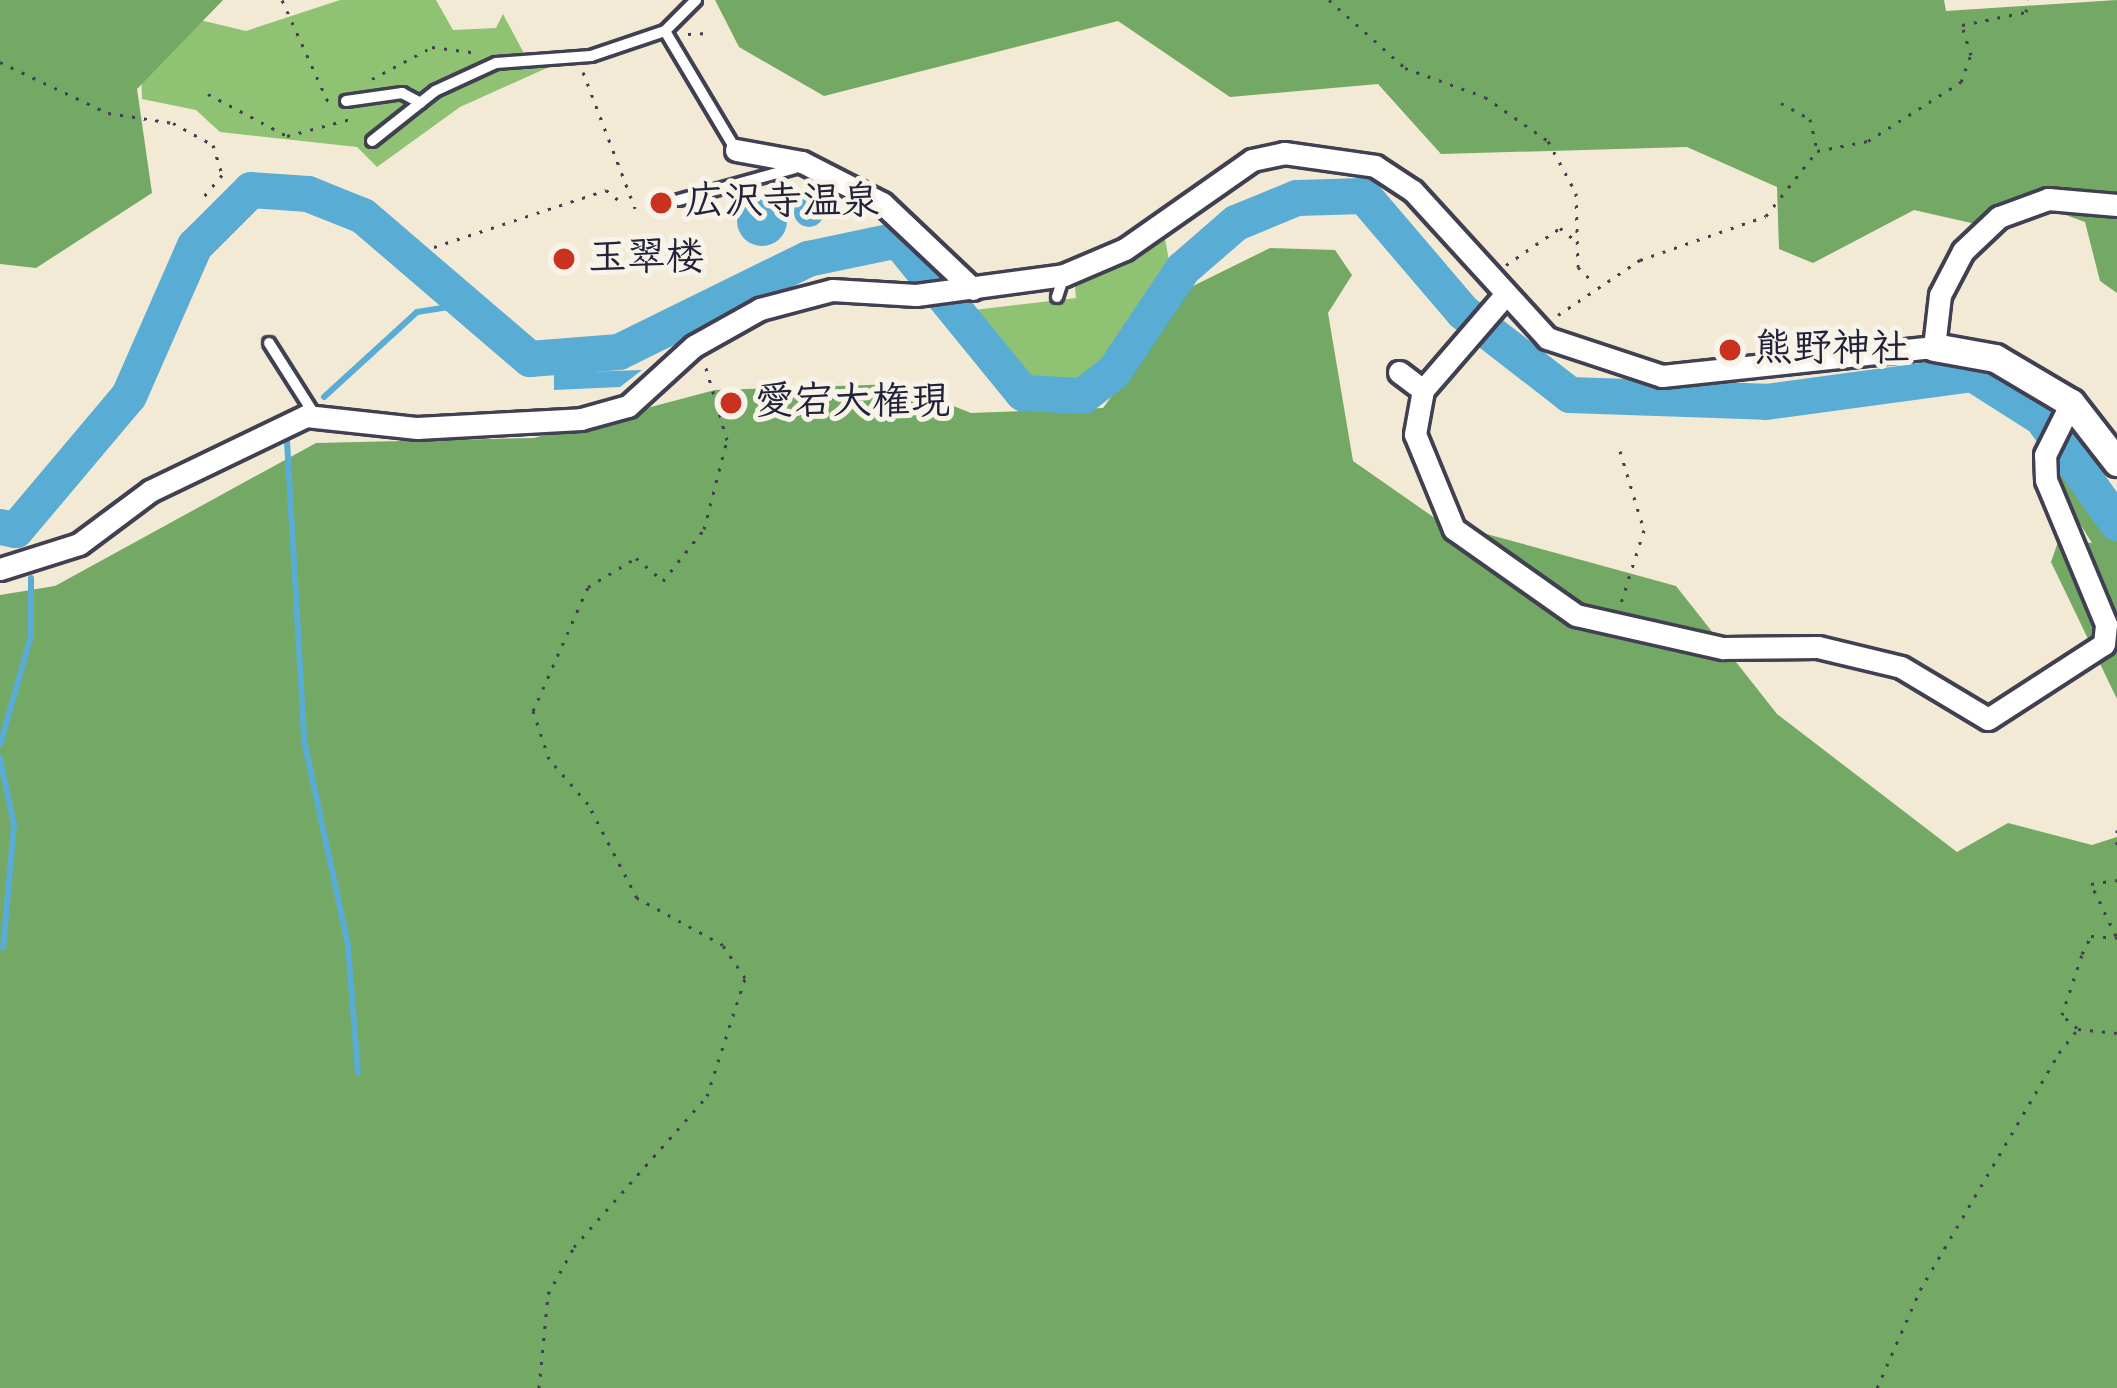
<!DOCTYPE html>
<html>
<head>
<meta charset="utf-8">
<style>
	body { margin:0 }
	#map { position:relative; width:2117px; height:1388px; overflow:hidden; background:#f2ead5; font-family:Mynerve,"Klee One",sans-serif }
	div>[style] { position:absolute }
	.green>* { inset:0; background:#8fc273 }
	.forest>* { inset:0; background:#73a865 }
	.water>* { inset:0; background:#59acd4 }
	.round { border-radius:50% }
	.stream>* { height:6px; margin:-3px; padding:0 3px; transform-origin:3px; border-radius:3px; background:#59acd4 }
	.river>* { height:36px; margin:-18px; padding:0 18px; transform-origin:18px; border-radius:18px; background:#59acd4 }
	.path>* { height:3px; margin-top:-1.5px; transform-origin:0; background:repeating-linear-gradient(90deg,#414052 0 3px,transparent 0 12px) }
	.roads { filter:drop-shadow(3px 0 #414052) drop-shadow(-3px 0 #414052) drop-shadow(0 3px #414052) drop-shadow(0 -3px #414052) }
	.service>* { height:10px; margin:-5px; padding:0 5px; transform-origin:5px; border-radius:5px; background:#fff }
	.minor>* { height:21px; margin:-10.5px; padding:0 10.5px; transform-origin:10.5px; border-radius:10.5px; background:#fff }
	.tertiary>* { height:27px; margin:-13.5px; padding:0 13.5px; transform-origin:13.5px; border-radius:13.5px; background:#fff }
	.dots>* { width:33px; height:33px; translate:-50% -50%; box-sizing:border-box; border:6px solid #f7f3e8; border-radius:50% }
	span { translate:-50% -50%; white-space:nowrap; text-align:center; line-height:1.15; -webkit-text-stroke:10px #f7f3e8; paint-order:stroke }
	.poi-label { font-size:39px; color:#22223b; font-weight:700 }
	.left { translate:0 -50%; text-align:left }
</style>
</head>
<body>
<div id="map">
	<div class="green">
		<i style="clip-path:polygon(340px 0,436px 0,453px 30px,496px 28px,503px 14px,527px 59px,549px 67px,460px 107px,377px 167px,357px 147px,220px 132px,196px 110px,142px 99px,141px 68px,200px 20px,246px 31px)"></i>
		<i style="clip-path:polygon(1165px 239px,1171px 271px,1092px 380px,1012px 375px,990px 351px,974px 310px,1076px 298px,1075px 286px)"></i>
	</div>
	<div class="forest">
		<i style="clip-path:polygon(0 0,223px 0,137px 89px,152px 193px,36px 268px,0 264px)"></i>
		<i style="clip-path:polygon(715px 0,1944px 0,1946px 11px,2117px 0,2117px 293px,2100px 281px,2085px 222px,2052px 210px,2002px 230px,1914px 210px,1813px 263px,1779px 249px,1777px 187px,1687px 147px,1441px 154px,1378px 84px,1230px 97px,1118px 21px,824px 96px,739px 47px)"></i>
		<i style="clip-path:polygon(1270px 248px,1335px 250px,1352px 275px,1328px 313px,1353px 461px,1439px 521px,1676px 586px,1777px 714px,1957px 852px,2008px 823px,2092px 845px,2117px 837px,2117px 1388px,0 1388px,0 595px,55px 586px,316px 443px,534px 438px,715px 390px,898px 384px,971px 413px,1103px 408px,1191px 287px)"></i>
		<i style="clip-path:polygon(2063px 467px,2080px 471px,2117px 529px,2117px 699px,2051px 562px,2059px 539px,2092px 543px,2053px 481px)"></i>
	</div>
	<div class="water">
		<i class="round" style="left:737px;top:196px;width:50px;height:50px"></i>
		<i class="round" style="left:794px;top:197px;width:30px;height:30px"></i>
		<i style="clip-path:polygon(642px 370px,620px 387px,554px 390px,554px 373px)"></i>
	</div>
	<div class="stream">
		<i style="left:324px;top:397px;width:126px;rotate:-42.4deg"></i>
		<i style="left:417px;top:312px;width:51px;rotate:-9.1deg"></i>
		<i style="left:287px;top:441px;width:299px;rotate:86.7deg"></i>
		<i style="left:304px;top:740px;width:211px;rotate:77.9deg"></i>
		<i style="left:348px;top:946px;width:127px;rotate:85.5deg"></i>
		<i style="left:0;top:745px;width:113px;rotate:-74.1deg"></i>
		<i style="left:31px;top:636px;width:58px;rotate:-90deg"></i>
		<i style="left:0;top:758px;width:68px;rotate:78.2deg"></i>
		<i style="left:14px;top:825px;width:123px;rotate:95.1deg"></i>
	</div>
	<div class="river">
		<i style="left:0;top:527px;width:16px;rotate:11deg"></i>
		<i style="left:16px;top:530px;width:175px;rotate:-49.9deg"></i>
		<i style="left:129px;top:396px;width:164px;rotate:-66.3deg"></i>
		<i style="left:195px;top:246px;width:79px;rotate:-45deg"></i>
		<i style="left:251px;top:190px;width:57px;rotate:4deg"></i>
		<i style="left:308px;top:194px;width:59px;rotate:21.8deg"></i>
		<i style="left:363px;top:216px;width:220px;rotate:40.6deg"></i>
		<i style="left:530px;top:359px;width:89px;rotate:-4.5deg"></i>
		<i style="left:619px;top:352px;width:211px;rotate:-26.2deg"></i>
		<i style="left:808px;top:259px;width:92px;rotate:-11.9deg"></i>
		<i style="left:898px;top:240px;width:198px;rotate:50.8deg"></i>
		<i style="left:1023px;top:393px;width:60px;rotate:2.9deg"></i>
		<i style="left:1083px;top:396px;width:39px;rotate:-38deg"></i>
		<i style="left:1114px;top:372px;width:124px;rotate:-56.2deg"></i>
		<i style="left:1183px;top:269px;width:70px;rotate:-41deg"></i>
		<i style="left:1236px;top:223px;width:66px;rotate:-22.3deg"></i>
		<i style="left:1297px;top:198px;width:67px;rotate:-1.7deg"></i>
		<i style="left:1364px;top:196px;width:153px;rotate:49.5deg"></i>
		<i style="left:1463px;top:312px;width:135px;rotate:37.8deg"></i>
		<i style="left:1570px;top:395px;width:196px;rotate:2deg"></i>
		<i style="left:1766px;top:402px;width:209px;rotate:-7.7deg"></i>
		<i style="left:1973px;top:374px;width:82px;rotate:32.5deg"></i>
		<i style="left:2042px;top:418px;width:129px;rotate:54.5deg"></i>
	</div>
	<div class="path">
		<i style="left:282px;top:0;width:114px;rotate:65.7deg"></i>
		<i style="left:1329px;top:0;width:102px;rotate:41.8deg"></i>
		<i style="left:1405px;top:68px;width:85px;rotate:19.9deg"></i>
		<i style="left:1485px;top:97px;width:77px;rotate:34.9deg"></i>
		<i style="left:1548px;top:141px;width:59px;rotate:61.7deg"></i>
		<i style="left:1576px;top:193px;width:74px;rotate:88.5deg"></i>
		<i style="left:1578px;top:267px;width:23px;rotate:45deg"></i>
		<i style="left:688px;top:34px;width:20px;rotate:-3deg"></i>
		<i style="left:0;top:62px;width:119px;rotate:25.3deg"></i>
		<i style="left:108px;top:113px;width:66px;rotate:8.7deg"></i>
		<i style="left:173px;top:123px;width:46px;rotate:28.8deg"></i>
		<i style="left:213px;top:145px;width:31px;rotate:73deg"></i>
		<i style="left:222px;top:175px;width:35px;rotate:130deg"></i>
		<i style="left:583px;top:72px;width:146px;rotate:69.1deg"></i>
		<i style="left:372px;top:79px;width:68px;rotate:-28.1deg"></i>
		<i style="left:432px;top:47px;width:47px;rotate:7.3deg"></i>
		<i style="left:208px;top:94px;width:89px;rotate:28deg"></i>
		<i style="left:287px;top:136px;width:69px;rotate:-15deg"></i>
		<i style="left:1781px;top:103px;width:33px;rotate:29deg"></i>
		<i style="left:1810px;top:119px;width:31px;rotate:77deg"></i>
		<i style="left:434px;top:247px;width:181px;rotate:-18.3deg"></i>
		<i style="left:606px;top:190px;width:21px;rotate:39deg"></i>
		<i style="left:1506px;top:265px;width:65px;rotate:-34.4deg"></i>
		<i style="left:1560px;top:228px;width:21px;rotate:39deg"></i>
		<i style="left:1558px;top:315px;width:99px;rotate:-33.9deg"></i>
		<i style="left:1640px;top:260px;width:133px;rotate:-19.2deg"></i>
		<i style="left:1766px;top:216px;width:83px;rotate:-51.9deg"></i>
		<i style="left:1817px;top:151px;width:52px;rotate:-11.1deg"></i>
		<i style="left:1868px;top:141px;width:110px;rotate:-32.4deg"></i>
		<i style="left:1961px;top:82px;width:29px;rotate:-70deg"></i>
		<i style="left:1971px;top:55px;width:31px;rotate:-107deg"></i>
		<i style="left:1962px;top:25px;width:65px;rotate:-11.5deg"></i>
		<i style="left:2026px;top:12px;width:12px;rotate:-81deg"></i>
		<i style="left:1620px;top:451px;width:83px;rotate:73.1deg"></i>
		<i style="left:1644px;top:530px;width:77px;rotate:107.5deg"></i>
		<i style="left:2117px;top:830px;width:19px;rotate:90deg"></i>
		<i style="left:2116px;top:936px;width:58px;rotate:-115.7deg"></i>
		<i style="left:2091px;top:884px;width:26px;rotate:-9deg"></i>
		<i style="left:2077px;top:1028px;width:20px;rotate:-139deg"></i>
		<i style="left:2062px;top:1015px;width:64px;rotate:-71.8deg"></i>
		<i style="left:2082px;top:954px;width:20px;rotate:-63deg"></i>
		<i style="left:2091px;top:936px;width:26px;rotate:4deg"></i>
		<i style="left:539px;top:1388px;width:94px;rotate:-84.5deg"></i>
		<i style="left:548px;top:1294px;width:54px;rotate:-61deg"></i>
		<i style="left:574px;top:1247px;width:201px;rotate:-48.6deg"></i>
		<i style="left:707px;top:1096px;width:124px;rotate:-72.1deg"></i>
		<i style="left:745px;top:978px;width:40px;rotate:-124deg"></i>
		<i style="left:723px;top:945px;width:98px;rotate:-151.3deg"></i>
		<i style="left:637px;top:898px;width:106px;rotate:-117.5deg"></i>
		<i style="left:588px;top:804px;width:60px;rotate:-130.9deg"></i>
		<i style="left:549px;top:759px;width:51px;rotate:-108.4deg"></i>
		<i style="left:533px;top:711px;width:136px;rotate:-66.1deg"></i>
		<i style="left:588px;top:587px;width:56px;rotate:-31.1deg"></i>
		<i style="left:636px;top:558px;width:35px;rotate:40deg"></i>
		<i style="left:663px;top:581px;width:66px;rotate:-51.7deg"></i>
		<i style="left:704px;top:529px;width:92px;rotate:-75.5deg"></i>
		<i style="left:727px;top:440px;width:78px;rotate:-106.3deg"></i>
		<i style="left:1877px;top:1388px;width:107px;rotate:-66.3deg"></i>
		<i style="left:1920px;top:1290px;width:275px;rotate:-59.6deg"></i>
		<i style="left:2059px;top:1053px;width:31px;rotate:-52deg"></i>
		<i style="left:2078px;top:1029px;width:39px;rotate:6deg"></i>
	</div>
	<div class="roads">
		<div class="service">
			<i style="left:665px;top:31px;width:139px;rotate:59.2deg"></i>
			<i style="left:346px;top:101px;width:57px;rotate:-8.1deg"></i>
			<i style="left:402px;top:93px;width:21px;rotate:28deg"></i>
			<i style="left:372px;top:141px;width:80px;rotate:-38.4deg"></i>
			<i style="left:435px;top:91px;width:67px;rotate:-24.7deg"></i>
			<i style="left:496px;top:63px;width:95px;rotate:-4.2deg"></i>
			<i style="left:591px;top:56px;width:78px;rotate:-18.7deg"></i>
			<i style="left:665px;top:31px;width:44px;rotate:-45deg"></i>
			<i style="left:679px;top:200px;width:120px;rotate:-15.4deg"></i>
			<i style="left:1057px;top:297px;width:23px;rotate:-72deg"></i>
			<i style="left:269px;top:343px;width:84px;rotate:57.6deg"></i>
		</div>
		<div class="minor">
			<i style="left:736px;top:150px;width:67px;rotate:10.3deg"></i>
			<i style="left:802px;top:162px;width:90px;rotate:27.1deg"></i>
			<i style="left:882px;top:203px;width:125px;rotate:43.4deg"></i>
			<i style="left:1399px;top:372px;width:30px;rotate:37deg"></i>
			<i style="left:1423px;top:390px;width:125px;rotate:-49.2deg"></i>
			<i style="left:1423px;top:390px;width:45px;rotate:100.3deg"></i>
			<i style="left:1415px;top:434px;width:103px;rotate:67.7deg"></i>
			<i style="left:1454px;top:529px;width:149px;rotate:35.2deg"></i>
			<i style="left:1576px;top:615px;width:151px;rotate:12.7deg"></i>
			<i style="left:1723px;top:648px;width:95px;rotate:-0.6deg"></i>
			<i style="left:1818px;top:647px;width:85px;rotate:13.5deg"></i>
			<i style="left:1901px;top:667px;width:101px;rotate:30.9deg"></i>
			<i style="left:1988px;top:719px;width:138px;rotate:-32.9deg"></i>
			<i style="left:2104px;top:644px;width:20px;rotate:-84deg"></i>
			<i style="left:2106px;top:624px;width:156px;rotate:-112.6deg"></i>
			<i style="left:2046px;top:480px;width:25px;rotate:-92deg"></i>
			<i style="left:2045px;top:455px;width:58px;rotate:-63.4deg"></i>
			<i style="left:0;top:569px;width:83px;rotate:-17.6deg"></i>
			<i style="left:79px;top:544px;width:89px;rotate:-36.7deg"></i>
			<i style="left:150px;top:491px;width:173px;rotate:-25.7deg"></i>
			<i style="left:306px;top:416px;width:112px;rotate:6.2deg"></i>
			<i style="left:417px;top:428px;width:164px;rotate:-3.1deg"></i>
			<i style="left:581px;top:419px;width:49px;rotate:-15.5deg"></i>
			<i style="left:628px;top:406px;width:89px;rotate:-42.3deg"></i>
			<i style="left:694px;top:346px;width:76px;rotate:-29.3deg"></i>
			<i style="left:760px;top:309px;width:74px;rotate:-14.8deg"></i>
			<i style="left:832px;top:290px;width:84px;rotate:3.4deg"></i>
			<i style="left:916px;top:295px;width:149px;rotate:-7.7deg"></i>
			<i style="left:1064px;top:275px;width:66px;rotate:-23.1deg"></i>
			<i style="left:1125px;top:249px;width:155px;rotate:-35deg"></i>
			<i style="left:1252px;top:160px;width:33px;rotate:-12deg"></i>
			<i style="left:1284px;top:153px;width:92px;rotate:8.1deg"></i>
			<i style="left:1375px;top:166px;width:45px;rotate:33.3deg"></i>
			<i style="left:1413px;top:191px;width:199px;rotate:47.6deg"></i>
			<i style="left:1547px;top:338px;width:121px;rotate:18.3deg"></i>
			<i style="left:1662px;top:376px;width:274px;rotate:-6.1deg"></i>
			<i style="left:1934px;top:347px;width:52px;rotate:-83.4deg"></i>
			<i style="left:1940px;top:295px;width:50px;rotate:-62.4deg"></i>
			<i style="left:1963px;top:251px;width:50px;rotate:-43.4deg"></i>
			<i style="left:1999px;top:217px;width:52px;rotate:-20.2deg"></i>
			<i style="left:2048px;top:199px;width:69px;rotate:5deg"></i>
		</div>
		<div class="tertiary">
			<i style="left:1934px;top:347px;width:62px;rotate:10.2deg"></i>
			<i style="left:1995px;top:358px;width:88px;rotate:30.6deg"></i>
			<i style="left:2071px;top:403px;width:75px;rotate:52.1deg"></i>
		</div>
	</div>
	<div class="dots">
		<i style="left:661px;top:203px;background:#c8321e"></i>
		<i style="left:564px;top:259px;background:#c8321e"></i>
		<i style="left:1730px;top:350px;background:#c8321e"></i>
		<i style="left:731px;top:403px;background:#c8321e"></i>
	</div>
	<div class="poi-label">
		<span class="left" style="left:685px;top:203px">広沢寺温泉</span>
		<span class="left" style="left:588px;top:259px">玉翠楼</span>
		<span class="left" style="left:1754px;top:350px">熊野神社</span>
		<span class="left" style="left:755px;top:403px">愛宕大権現</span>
	</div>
</div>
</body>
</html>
